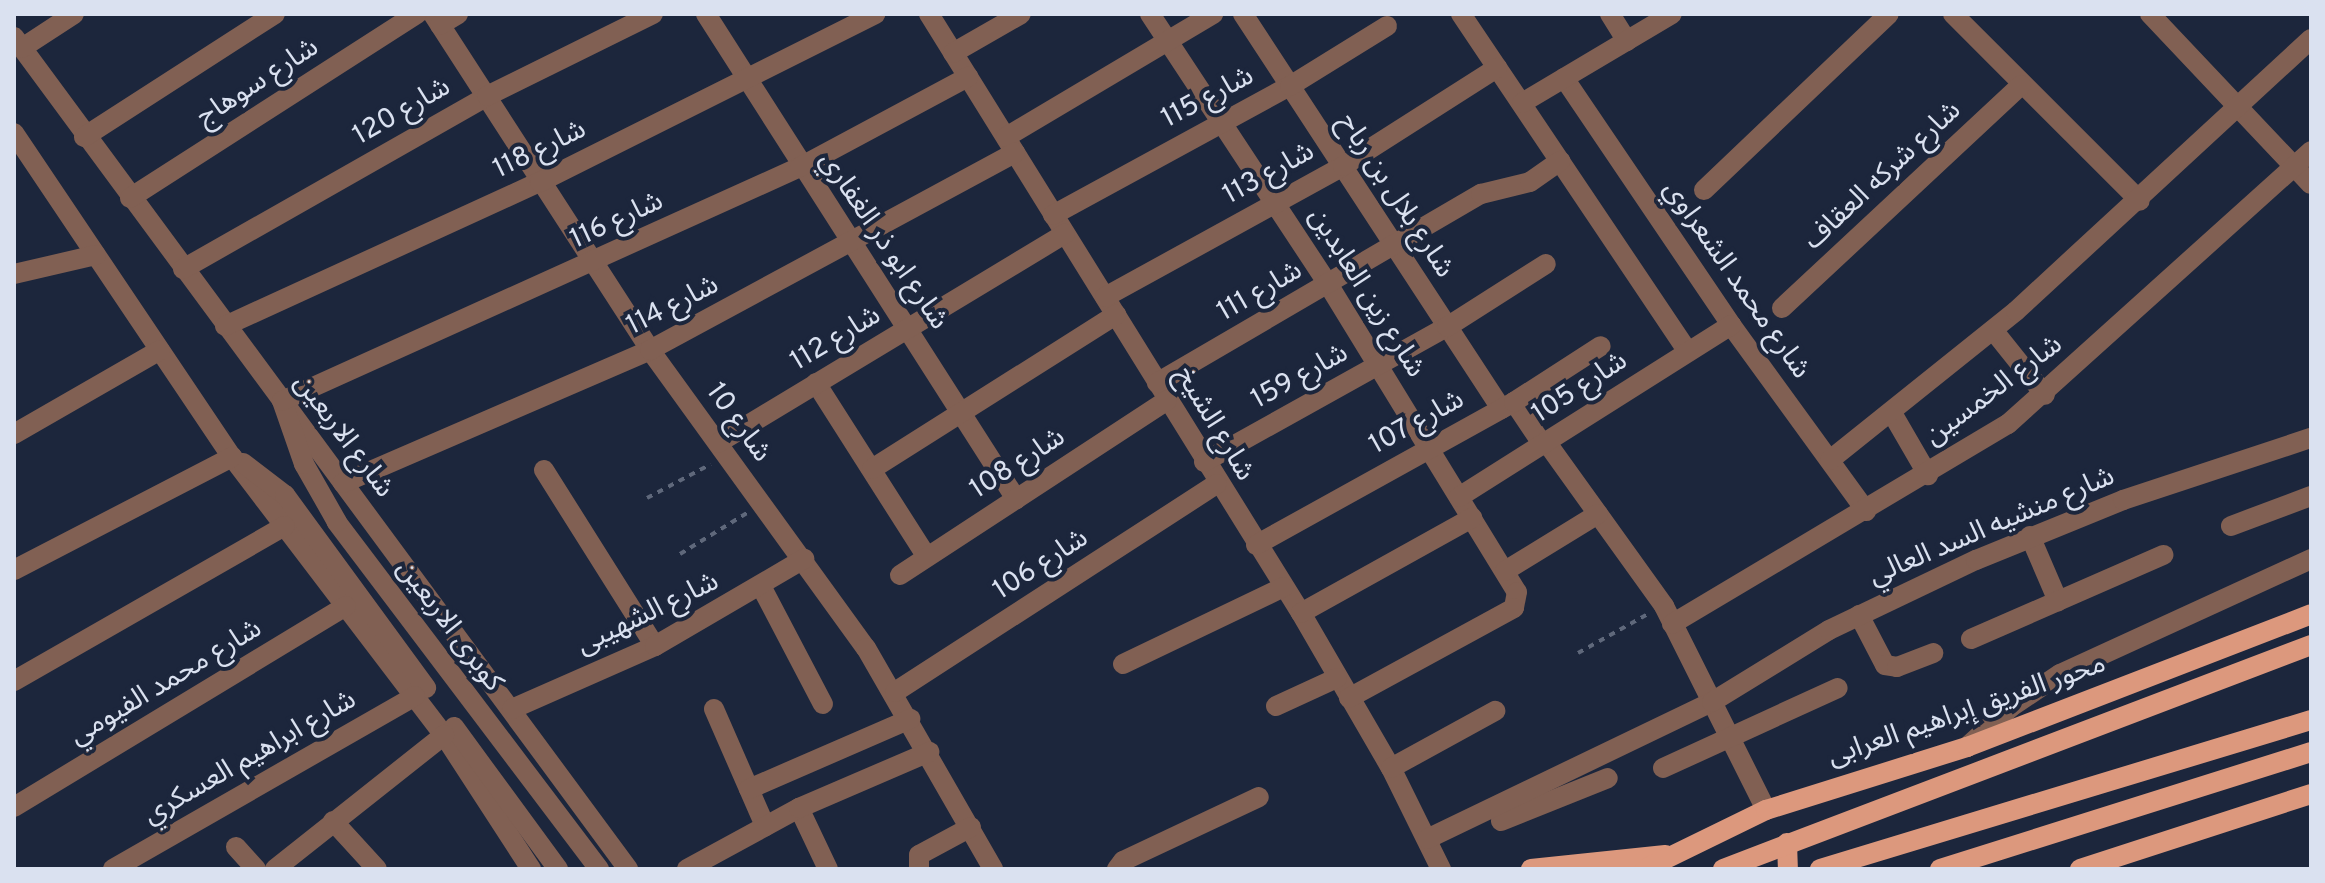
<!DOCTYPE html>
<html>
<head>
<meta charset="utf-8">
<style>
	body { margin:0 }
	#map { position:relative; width:2325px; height:883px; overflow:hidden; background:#1c263c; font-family:Overpass,"Noto Sans Arabic",sans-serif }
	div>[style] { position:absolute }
	.path>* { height:4px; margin-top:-2px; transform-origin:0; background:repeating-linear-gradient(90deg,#5f687b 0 6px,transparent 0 12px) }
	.minor>* { height:20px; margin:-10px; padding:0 10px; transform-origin:10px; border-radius:10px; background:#816053 }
	.major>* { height:20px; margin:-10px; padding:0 10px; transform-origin:10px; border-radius:10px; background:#dc987d }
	span { translate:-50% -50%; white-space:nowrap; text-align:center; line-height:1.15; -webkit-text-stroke:8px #1c263c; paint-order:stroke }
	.street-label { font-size:28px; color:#dae1f0 }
	.frame { position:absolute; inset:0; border:16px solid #dae1f0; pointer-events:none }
</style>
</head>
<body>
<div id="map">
	<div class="path">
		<i style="left:647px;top:498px;width:72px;rotate:-28deg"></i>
		<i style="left:680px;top:554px;width:79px;rotate:-31.5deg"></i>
		<i style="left:1578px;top:653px;width:80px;rotate:-29.1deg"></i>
	</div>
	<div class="minor">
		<i style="left:433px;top:14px;width:400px;rotate:57.1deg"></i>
		<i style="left:650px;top:350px;width:368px;rotate:54.1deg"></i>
		<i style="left:866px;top:648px;width:255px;rotate:60.1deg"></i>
		<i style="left:706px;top:14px;width:576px;rotate:57.41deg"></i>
		<i style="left:929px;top:14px;width:705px;rotate:58.16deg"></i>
		<i style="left:1301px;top:613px;width:179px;rotate:59.9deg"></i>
		<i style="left:1391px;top:768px;width:113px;rotate:63.7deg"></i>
		<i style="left:1150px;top:14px;width:323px;rotate:56.6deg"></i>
		<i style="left:1328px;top:284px;width:361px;rotate:58.5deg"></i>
		<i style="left:1517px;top:592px;width:16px;rotate:101deg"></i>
		<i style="left:1514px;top:608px;width:188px;rotate:151.4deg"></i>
		<i style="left:1243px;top:14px;width:472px;rotate:56.8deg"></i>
		<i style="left:1461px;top:14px;width:407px;rotate:56.1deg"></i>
		<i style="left:1610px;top:14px;width:32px;rotate:58deg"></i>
		<i style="left:1953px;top:14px;width:264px;rotate:45deg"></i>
		<i style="left:2150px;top:14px;width:234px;rotate:46.6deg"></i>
		<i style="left:440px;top:25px;width:21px;rotate:-31deg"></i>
		<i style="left:14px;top:37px;width:1034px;rotate:53.57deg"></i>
		<i style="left:22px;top:48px;width:62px;rotate:-33.2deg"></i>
		<i style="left:953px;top:53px;width:78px;rotate:-29.8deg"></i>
		<i style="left:1564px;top:78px;width:298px;rotate:55.9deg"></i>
		<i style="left:1731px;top:325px;width:230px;rotate:54deg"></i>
		<i style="left:1522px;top:103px;width:174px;rotate:-30.7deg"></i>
		<i style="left:14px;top:133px;width:391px;rotate:56.1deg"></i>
		<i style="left:232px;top:457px;width:350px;rotate:52.7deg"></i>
		<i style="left:444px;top:735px;width:160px;rotate:57deg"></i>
		<i style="left:84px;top:137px;width:227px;rotate:-32.8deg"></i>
		<i style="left:1006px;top:137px;width:241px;rotate:-30.7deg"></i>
		<i style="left:1704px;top:190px;width:255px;rotate:-43.6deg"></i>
		<i style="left:130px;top:198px;width:341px;rotate:-32.7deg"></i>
		<i style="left:1053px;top:215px;width:270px;rotate:-28.6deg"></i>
		<i style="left:1290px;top:86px;width:114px;rotate:-31.7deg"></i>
		<i style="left:183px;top:269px;width:350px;rotate:-29.6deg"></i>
		<i style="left:487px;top:96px;width:185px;rotate:-26.3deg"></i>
		<i style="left:14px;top:274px;width:84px;rotate:-13deg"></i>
		<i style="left:1105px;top:297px;width:272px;rotate:-28.8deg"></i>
		<i style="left:1343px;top:166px;width:183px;rotate:-32.5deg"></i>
		<i style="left:1782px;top:308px;width:327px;rotate:-43deg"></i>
		<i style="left:225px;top:326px;width:346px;rotate:-24.6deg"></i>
		<i style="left:540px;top:182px;width:375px;rotate:-26.6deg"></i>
		<i style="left:1993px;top:330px;width:83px;rotate:51.3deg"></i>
		<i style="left:816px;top:383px;width:206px;rotate:57.5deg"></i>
		<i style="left:1157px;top:383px;width:375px;rotate:-30.3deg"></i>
		<i style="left:1481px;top:194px;width:50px;rotate:-13.8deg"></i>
		<i style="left:1530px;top:182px;width:37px;rotate:-35deg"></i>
		<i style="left:1514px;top:402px;width:52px;rotate:56deg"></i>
		<i style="left:1892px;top:413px;width:72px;rotate:59.9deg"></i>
		<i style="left:14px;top:434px;width:168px;rotate:-29.9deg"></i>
		<i style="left:718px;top:443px;width:405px;rotate:-31.1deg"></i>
		<i style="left:1547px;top:443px;width:201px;rotate:54.3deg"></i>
		<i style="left:1664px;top:606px;width:228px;rotate:63.4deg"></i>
		<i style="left:1830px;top:460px;width:238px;rotate:-38.7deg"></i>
		<i style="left:2016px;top:311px;width:401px;rotate:-42.7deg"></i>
		<i style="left:1204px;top:462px;width:278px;rotate:-29.1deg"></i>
		<i style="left:1447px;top:327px;width:117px;rotate:-32.5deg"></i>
		<i style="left:243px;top:463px;width:53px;rotate:37.3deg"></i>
		<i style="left:285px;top:495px;width:239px;rotate:53.8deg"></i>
		<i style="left:872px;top:469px;width:289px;rotate:-32.3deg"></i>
		<i style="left:544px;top:470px;width:208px;rotate:57.8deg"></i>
		<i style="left:343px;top:483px;width:335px;rotate:-23.4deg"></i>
		<i style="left:650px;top:350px;width:415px;rotate:-28.4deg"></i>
		<i style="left:1459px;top:497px;width:322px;rotate:-32.3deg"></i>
		<i style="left:2231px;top:526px;width:85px;rotate:-20.6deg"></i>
		<i style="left:2030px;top:536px;width:71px;rotate:66.7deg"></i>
		<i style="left:1256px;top:545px;width:295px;rotate:-29deg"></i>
		<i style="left:1514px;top:402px;width:103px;rotate:-32.8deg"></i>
		<i style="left:14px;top:570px;width:246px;rotate:-27.4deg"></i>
		<i style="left:1505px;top:571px;width:109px;rotate:-31.5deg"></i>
		<i style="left:900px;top:575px;width:319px;rotate:-33.2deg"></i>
		<i style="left:762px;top:588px;width:131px;rotate:62.3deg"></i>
		<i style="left:1301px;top:613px;width:196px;rotate:-29.1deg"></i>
		<i style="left:1859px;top:615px;width:56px;rotate:62.5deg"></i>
		<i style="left:1885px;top:665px;width:12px;rotate:9deg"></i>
		<i style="left:1897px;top:667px;width:39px;rotate:-21deg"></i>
		<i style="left:1672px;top:624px;width:391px;rotate:-30.8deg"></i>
		<i style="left:2008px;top:424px;width:408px;rotate:-42deg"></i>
		<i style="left:1971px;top:639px;width:210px;rotate:-23.6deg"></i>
		<i style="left:1123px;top:664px;width:178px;rotate:-25.6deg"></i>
		<i style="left:14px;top:681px;width:312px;rotate:-29.8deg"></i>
		<i style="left:895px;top:692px;width:383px;rotate:-32.9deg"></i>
		<i style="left:1276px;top:706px;width:67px;rotate:-24.7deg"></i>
		<i style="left:512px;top:709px;width:156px;rotate:-23.8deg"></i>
		<i style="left:655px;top:646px;width:173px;rotate:-30.3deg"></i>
		<i style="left:714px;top:709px;width:128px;rotate:66.4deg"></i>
		<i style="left:454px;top:727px;width:176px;rotate:53.8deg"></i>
		<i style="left:1967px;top:747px;width:59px;rotate:-42.3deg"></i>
		<i style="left:2011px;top:707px;width:59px;rotate:-34deg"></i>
		<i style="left:2060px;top:674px;width:276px;rotate:-24.6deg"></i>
		<i style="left:1391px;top:768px;width:119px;rotate:-28.7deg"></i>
		<i style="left:1663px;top:768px;width:192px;rotate:-24.6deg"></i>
		<i style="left:749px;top:789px;width:176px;rotate:-23.5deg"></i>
		<i style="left:14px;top:807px;width:388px;rotate:-31.2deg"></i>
		<i style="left:799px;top:808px;width:68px;rotate:64.6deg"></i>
		<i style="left:333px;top:821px;width:65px;rotate:47.5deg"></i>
		<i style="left:1501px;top:821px;width:115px;rotate:-21.9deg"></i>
		<i style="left:1427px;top:839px;width:316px;rotate:-25.7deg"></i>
		<i style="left:1712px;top:702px;width:137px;rotate:-31.6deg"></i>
		<i style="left:1829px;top:630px;width:163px;rotate:-25.5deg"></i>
		<i style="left:1976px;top:560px;width:159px;rotate:-22.2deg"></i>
		<i style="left:2123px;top:500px;width:198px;rotate:-18.3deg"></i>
		<i style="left:236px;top:847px;width:30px;rotate:48deg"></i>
		<i style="left:113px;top:869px;width:348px;rotate:-29.8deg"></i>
		<i style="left:275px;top:869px;width:216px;rotate:-38.4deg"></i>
		<i style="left:599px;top:869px;width:435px;rotate:-127.1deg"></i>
		<i style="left:337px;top:522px;width:67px;rotate:-119.6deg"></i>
		<i style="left:304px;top:464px;width:67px;rotate:-109.2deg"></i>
		<i style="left:282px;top:401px;width:568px;rotate:-24.31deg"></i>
		<i style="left:800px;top:167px;width:191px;rotate:-28.2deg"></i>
		<i style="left:687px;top:869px;width:128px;rotate:-28.6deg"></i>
		<i style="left:799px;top:808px;width:142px;rotate:-23.3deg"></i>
		<i style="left:919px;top:869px;width:14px;rotate:-90deg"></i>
		<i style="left:919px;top:855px;width:59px;rotate:-28.3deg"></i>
		<i style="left:1117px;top:869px;width:10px;rotate:-53deg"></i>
		<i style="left:1123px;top:861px;width:150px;rotate:-25.2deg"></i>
	</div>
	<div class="major">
		<i style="left:1787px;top:843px;width:26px;rotate:88deg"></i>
		<i style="left:1531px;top:869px;width:135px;rotate:-6deg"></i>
		<i style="left:1645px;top:869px;width:135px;rotate:-26deg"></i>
		<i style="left:1766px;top:810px;width:211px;rotate:-17.4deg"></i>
		<i style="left:1967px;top:747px;width:369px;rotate:-21.1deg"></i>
		<i style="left:1723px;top:869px;width:629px;rotate:-20.85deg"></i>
		<i style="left:1820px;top:869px;width:513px;rotate:-16.88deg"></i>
		<i style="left:1940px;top:869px;width:389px;rotate:-17.5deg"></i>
		<i style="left:2080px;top:869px;width:243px;rotate:-18deg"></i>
	</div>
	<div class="street-label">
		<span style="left:258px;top:83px;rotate:-33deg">شارع سوهاج</span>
		<span style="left:1208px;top:98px;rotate:-28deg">شارع 115</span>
		<span style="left:402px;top:112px;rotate:-30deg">شارع 120</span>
		<span style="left:540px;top:150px;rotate:-26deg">شارع 118</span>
		<span style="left:1269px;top:174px;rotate:-29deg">شارع 113</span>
		<span style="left:1883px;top:176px;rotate:-43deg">شارع شركه العقاف</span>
		<span style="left:1395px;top:196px;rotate:57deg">شارع بلال بن رباح</span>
		<span style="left:617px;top:221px;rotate:-25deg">شارع 116</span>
		<span style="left:883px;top:241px;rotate:56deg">شارع ابو ذر الغفاري</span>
		<span style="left:1736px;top:280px;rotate:55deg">شارع محمد الشعراوي</span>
		<span style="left:1260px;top:292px;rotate:-30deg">شارع 111</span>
		<span style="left:1366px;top:293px;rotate:58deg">شارع زين العابدين</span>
		<span style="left:673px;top:306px;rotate:-27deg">شارع 114</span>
		<span style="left:836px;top:339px;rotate:-31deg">شارع 112</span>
		<span style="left:1300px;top:377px;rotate:-29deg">شارع 159</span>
		<span style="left:1580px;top:388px;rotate:-33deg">شارع 105</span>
		<span style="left:1994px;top:391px;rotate:-37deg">شارع الخمسين</span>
		<span style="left:738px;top:423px;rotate:54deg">شارع 10</span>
		<span style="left:1417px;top:423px;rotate:-29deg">شارع 107</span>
		<span style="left:1214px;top:424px;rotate:59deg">شارع الشيخ</span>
		<span style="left:343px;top:436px;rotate:53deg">شارع الاربعين</span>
		<span style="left:1018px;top:464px;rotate:-33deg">شارع 108</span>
		<span style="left:1992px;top:527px;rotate:-23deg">شارع منشيه السد العالي</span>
		<span style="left:1041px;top:565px;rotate:-33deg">شارع 106</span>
		<span style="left:648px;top:614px;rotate:-26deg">شارع الشهيبى</span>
		<span style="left:449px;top:626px;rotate:53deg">كوبرى الاربعين</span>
		<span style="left:166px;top:683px;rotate:-31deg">شارع محمد الفيومي</span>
		<span style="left:1967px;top:711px;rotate:-19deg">محور الفريق إبراهيم العرابى</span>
		<span style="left:250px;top:758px;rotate:-30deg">شارع ابراهيم العسكري</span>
	</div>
	<div class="frame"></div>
</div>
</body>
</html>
